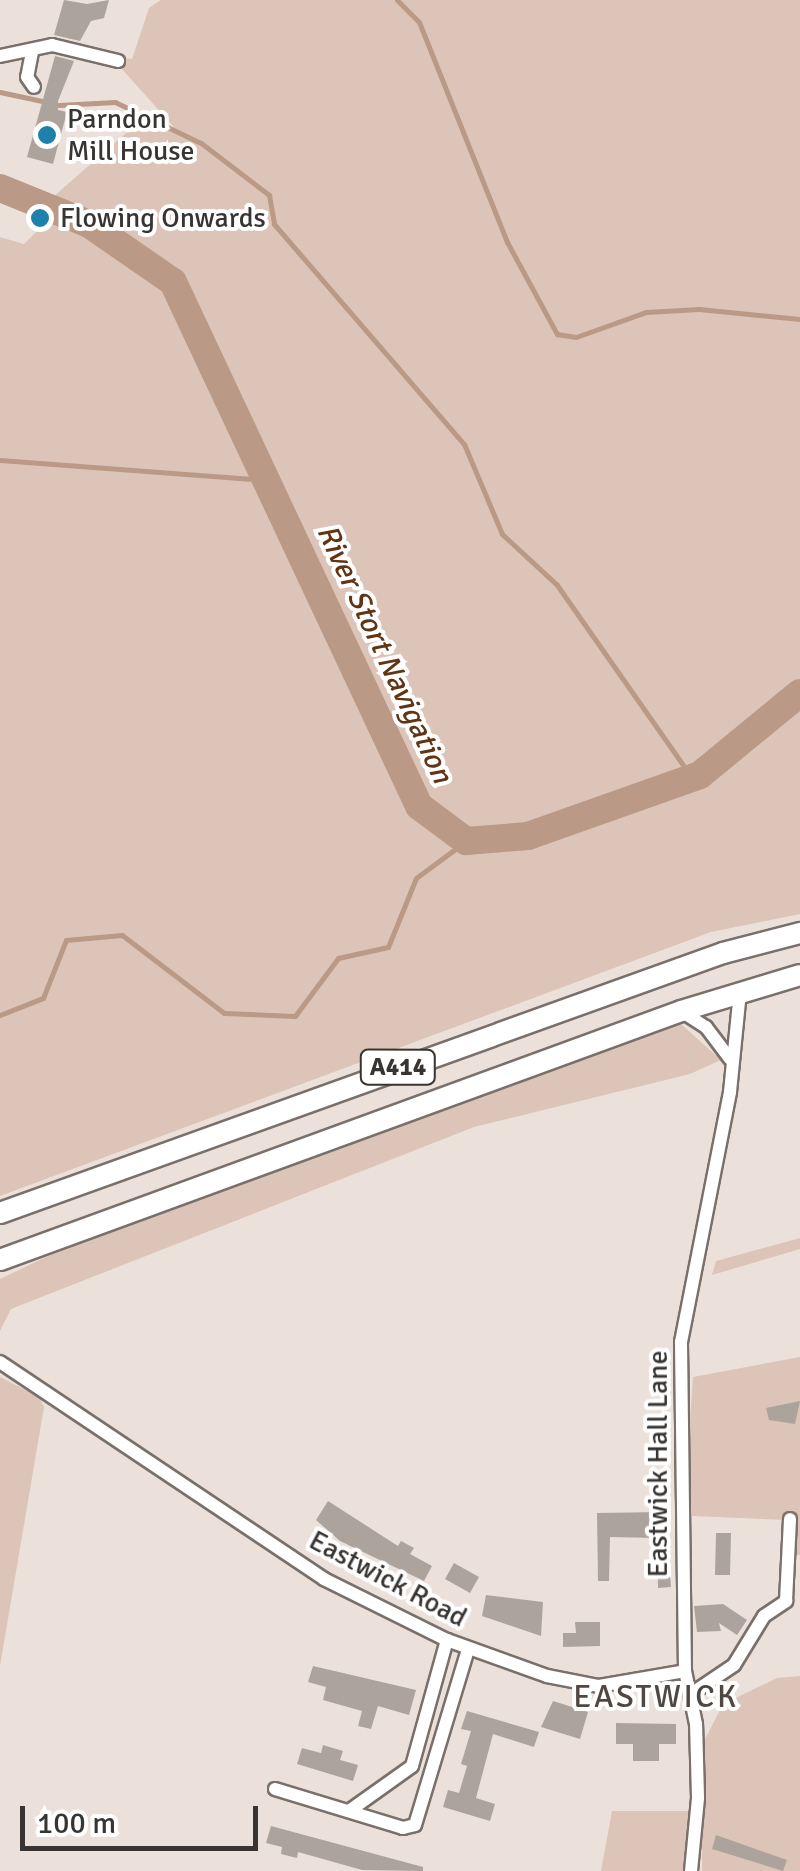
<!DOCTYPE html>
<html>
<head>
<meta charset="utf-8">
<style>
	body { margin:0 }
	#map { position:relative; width:800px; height:1871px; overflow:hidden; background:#ece1da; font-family:Signika,sans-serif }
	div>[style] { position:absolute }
	.green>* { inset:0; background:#dcc5b8 }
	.stream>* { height:5px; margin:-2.5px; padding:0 2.5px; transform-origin:2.5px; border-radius:2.5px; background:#ba9a86 }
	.river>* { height:28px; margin:-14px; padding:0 14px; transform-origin:14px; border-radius:14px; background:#ba9a86 }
	.building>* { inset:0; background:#ada39d }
	.roads { filter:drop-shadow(2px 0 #7a706b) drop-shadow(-2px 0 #7a706b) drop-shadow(0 2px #7a706b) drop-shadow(0 -2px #7a706b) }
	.minor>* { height:12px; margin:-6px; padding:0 6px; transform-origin:6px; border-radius:6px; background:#fff }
	.trunk>* { height:20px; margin:-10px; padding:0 10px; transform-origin:10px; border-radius:10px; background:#fff }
	.dots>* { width:28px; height:28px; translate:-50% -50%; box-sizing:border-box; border:5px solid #fff; border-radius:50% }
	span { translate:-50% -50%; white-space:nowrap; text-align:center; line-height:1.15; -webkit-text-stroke:8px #fff; paint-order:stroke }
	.shield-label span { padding:2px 8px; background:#fff; border:2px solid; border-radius:8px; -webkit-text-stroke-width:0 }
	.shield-label { font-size:25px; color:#383431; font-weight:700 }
	.poi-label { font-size:28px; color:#383431 }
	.left { translate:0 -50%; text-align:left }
	.street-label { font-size:28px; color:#383431 }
	.water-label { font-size:30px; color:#603414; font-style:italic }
	.quarter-label { font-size:32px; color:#504742; letter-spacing:2.5px }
	.scale { position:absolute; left:20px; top:1806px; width:238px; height:45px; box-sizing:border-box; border:5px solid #383431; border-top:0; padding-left:12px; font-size:30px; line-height:35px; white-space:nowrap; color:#383431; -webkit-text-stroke:8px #fff; paint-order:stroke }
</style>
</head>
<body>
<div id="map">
	<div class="green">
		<i style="clip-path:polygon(161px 0,800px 0,800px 914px,711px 932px,0 1196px,0 237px,24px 244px,39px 229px,45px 204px,126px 133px,174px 127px,120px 67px,122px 58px,132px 59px,149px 8px)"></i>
		<i style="clip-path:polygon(681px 1024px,721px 1060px,690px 1074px,474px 1127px,11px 1309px,0 1331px,0 1279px,46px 1257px,402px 1120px)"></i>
		<i style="clip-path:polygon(800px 1238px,800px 1249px,712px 1275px,716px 1261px)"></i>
		<i style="clip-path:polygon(800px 1357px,800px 1555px,793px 1555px,785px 1520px,692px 1516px,687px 1465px,693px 1377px)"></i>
		<i style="clip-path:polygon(0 1377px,39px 1397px,44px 1407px,0 1666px)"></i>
		<i style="clip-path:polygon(800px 1676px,800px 1871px,702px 1871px,702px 1745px,723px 1704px,777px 1678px)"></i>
		<i style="clip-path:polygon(612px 1811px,694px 1811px,687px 1871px,601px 1871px)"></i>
	</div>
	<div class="stream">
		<i style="left:397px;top:0;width:31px;rotate:45deg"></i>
		<i style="left:419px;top:22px;width:237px;rotate:68.2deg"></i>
		<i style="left:507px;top:242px;width:105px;rotate:61.5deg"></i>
		<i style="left:557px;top:334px;width:19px;rotate:9deg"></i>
		<i style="left:576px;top:337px;width:74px;rotate:-19.7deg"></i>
		<i style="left:646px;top:312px;width:53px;rotate:-3.2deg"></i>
		<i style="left:699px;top:309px;width:101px;rotate:5.7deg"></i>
		<i style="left:0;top:92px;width:43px;rotate:12.1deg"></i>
		<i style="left:59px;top:105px;width:56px;rotate:-3.1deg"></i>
		<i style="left:115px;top:102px;width:95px;rotate:25.5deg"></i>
		<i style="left:201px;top:143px;width:86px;rotate:37.4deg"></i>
		<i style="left:269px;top:195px;width:29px;rotate:80deg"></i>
		<i style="left:274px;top:224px;width:291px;rotate:49.2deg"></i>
		<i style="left:464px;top:444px;width:98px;rotate:67.1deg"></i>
		<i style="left:502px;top:534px;width:75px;rotate:42.8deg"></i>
		<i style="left:557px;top:585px;width:236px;rotate:55deg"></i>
		<i style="left:0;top:460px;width:269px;rotate:4.3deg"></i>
		<i style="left:0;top:1015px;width:46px;rotate:-21.6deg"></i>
		<i style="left:43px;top:998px;width:62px;rotate:-68.4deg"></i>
		<i style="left:66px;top:940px;width:56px;rotate:-5.1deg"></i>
		<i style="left:122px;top:935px;width:128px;rotate:37.4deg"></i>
		<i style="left:224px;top:1013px;width:71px;rotate:2.4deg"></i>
		<i style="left:295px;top:1016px;width:72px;rotate:-53.4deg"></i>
		<i style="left:338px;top:958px;width:51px;rotate:-12.4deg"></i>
		<i style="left:388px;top:947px;width:74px;rotate:-67.9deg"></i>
		<i style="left:416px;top:878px;width:62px;rotate:-36.5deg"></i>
	</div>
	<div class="river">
		<i style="left:0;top:188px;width:96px;rotate:22deg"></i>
		<i style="left:89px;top:224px;width:102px;rotate:34.6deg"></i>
		<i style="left:173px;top:282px;width:579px;rotate:64.85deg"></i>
		<i style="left:419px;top:806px;width:59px;rotate:36.7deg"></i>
		<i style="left:466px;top:841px;width:62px;rotate:-4.6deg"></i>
		<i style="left:528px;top:836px;width:182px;rotate:-19.5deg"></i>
		<i style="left:700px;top:775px;width:129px;rotate:-39.4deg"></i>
	</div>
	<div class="building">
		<i style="clip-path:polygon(64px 0,87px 4px,109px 0,104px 18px,91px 21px,80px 41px,54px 35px)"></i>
		<i style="clip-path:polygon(55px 56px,74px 61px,58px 101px,58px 110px,67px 112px,53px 164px,27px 157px)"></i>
		<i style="clip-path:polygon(800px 1401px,795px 1424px,769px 1420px,766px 1408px)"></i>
		<i style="clip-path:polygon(328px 1501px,398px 1546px,401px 1541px,414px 1548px,410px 1554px,432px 1566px,424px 1581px,340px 1541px,316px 1520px)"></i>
		<i style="clip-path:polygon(665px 1512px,671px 1587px,658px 1588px,657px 1538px,610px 1537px,609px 1581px,598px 1581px,597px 1513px)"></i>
		<i style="clip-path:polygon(716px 1533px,731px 1533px,730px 1575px,715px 1575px)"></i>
		<i style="clip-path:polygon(454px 1563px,479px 1577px,470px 1593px,445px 1579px)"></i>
		<i style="clip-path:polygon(486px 1595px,543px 1602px,541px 1636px,482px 1616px)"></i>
		<i style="clip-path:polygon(723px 1604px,747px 1620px,737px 1635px,719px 1623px,721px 1631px,697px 1632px,694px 1606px)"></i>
		<i style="clip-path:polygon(575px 1622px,600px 1622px,600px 1646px,563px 1647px,563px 1633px,576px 1633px)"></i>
		<i style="clip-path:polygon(313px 1666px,416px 1690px,409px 1715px,378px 1706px,371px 1729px,358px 1726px,362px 1711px,323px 1700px,326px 1687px,308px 1682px)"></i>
		<i style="clip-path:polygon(553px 1701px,588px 1712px,580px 1739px,541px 1727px)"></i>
		<i style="clip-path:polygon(467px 1711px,539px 1732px,534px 1747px,493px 1734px,476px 1798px,495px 1804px,490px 1821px,443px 1807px,448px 1790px,459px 1793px,467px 1766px,461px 1764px,471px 1731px,461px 1729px)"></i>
		<i style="clip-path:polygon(616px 1723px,676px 1724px,676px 1744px,659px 1744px,659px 1761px,633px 1761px,633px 1744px,616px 1744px)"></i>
		<i style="clip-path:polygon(323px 1745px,343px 1751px,340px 1760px,358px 1765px,353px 1781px,297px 1764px,302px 1748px,321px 1753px)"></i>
		<i style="clip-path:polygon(271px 1826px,423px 1867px,423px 1871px,362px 1870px,298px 1852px,297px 1858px,281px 1854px,282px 1847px,266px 1843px)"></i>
		<i style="clip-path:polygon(716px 1835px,787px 1860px,783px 1871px,712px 1849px)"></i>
	</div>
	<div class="roads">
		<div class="minor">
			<i style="left:32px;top:52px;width:25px;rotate:101deg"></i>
			<i style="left:27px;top:77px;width:12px;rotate:55deg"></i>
			<i style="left:0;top:56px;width:53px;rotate:-11.9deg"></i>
			<i style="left:52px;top:45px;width:68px;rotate:13.6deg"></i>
			<i style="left:681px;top:1011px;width:30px;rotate:33deg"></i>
			<i style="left:706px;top:1027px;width:40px;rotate:53deg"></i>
			<i style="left:0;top:1362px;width:390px;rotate:33.8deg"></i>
			<i style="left:324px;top:1579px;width:137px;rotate:26.4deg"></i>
			<i style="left:447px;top:1640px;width:106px;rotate:19.8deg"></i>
			<i style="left:547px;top:1676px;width:53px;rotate:10.9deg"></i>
			<i style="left:599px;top:1686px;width:87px;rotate:-9.9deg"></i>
			<i style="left:691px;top:1694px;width:52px;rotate:-34deg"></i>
			<i style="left:734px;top:1665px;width:57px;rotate:-58.5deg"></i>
			<i style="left:764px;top:1616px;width:27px;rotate:-34deg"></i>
			<i style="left:786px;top:1601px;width:82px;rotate:-87.2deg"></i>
			<i style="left:275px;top:1789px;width:134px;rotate:16.9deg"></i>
			<i style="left:403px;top:1828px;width:12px;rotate:-14deg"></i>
			<i style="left:415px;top:1825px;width:183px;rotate:-73.2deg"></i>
			<i style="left:349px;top:1811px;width:77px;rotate:-35.5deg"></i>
			<i style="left:412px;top:1766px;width:131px;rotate:-74.5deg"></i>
			<i style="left:691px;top:1871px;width:73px;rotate:-84.5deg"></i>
			<i style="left:698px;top:1798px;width:74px;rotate:-91.5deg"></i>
			<i style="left:696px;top:1724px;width:54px;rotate:-101.7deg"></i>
			<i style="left:685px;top:1671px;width:329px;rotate:-90.7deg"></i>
			<i style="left:681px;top:1342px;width:255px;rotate:-78.9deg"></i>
			<i style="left:730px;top:1092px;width:100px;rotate:-84.3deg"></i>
		</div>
		<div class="trunk">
			<i style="left:0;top:1213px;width:768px;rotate:-19.78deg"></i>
			<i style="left:723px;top:953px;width:80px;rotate:-14.6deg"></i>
			<i style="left:0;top:1260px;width:725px;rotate:-20.08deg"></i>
			<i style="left:681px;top:1011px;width:124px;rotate:-16.8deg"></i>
		</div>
	</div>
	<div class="dots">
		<i style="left:47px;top:135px;background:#1e81ac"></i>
		<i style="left:40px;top:218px;background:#1e81ac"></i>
	</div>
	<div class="shield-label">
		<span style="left:398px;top:1067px">A414</span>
	</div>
	<div class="poi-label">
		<span class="left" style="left:67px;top:135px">Parndon<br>Mill House</span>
		<span class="left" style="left:60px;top:218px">Flowing Onwards</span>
	</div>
	<div class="street-label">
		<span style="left:658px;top:1464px;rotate:-90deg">Eastwick Hall Lane</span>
		<span style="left:388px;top:1579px;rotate:28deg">Eastwick Road</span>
	</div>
	<div class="water-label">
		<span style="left:384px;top:654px;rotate:65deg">River Stort Navigation</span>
	</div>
	<div class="quarter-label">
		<span style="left:656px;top:1697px">EASTWICK</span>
	</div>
	<div class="scale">100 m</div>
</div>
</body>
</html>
